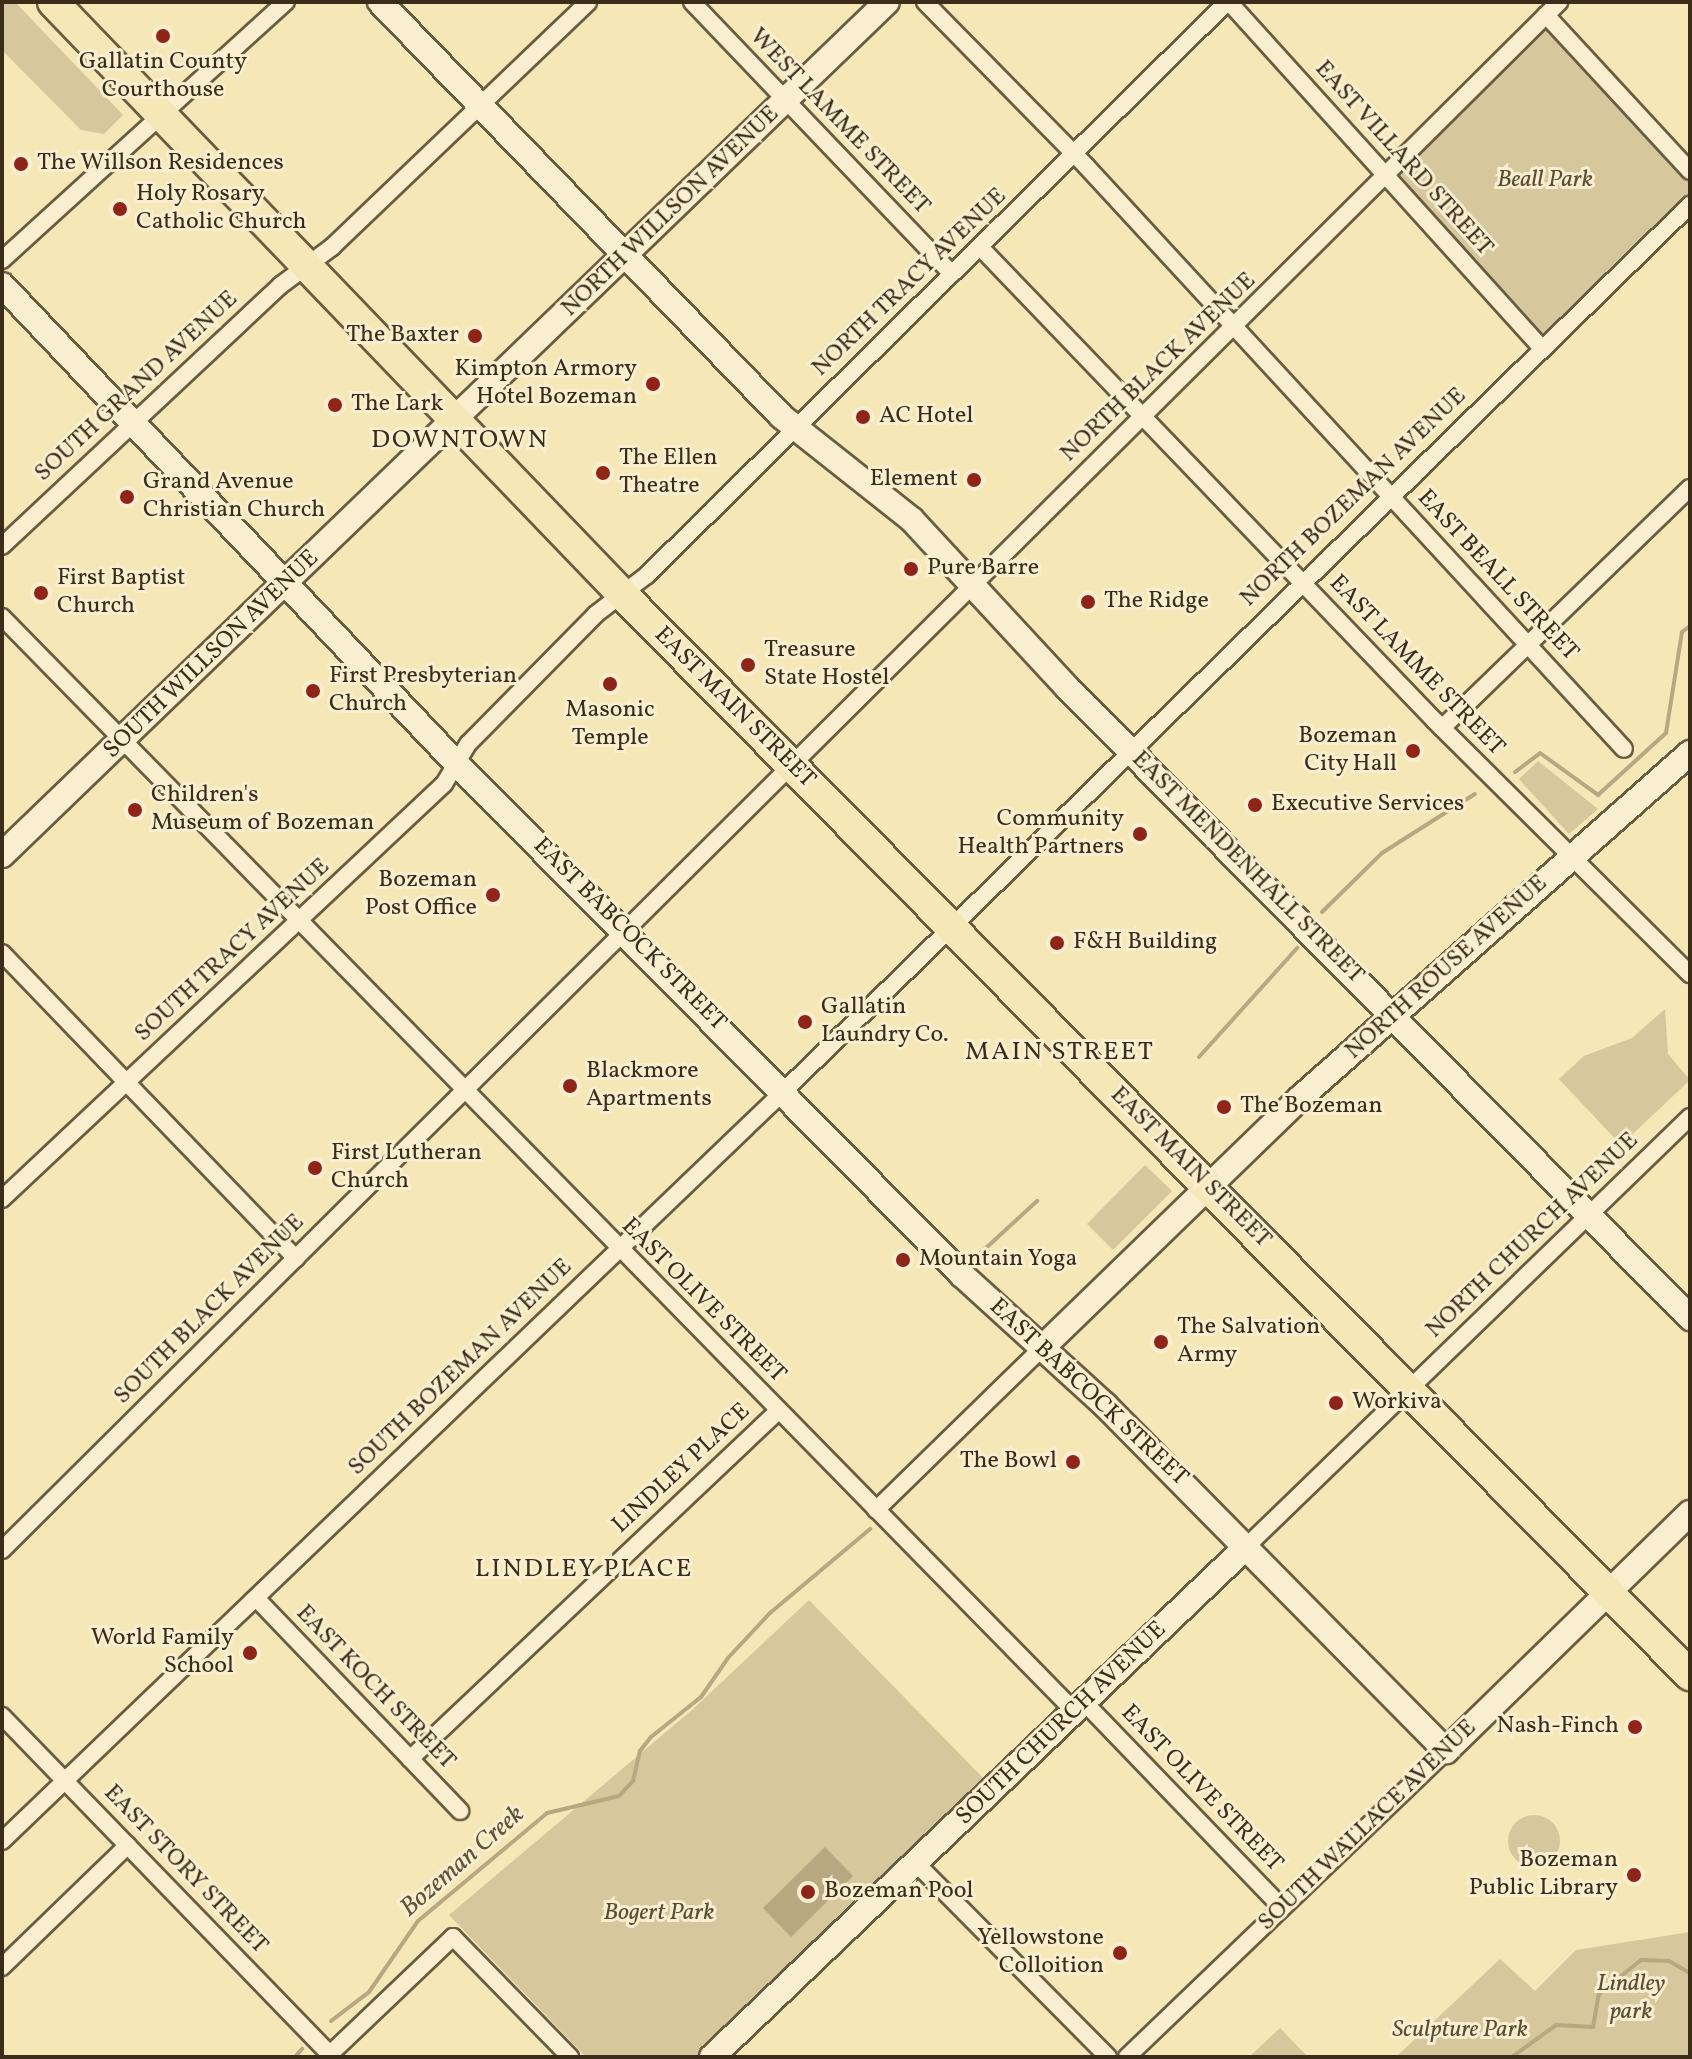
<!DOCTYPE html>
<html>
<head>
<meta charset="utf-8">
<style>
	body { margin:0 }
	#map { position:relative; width:1692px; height:2059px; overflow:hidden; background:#f6e7b7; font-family:Vollkorn,serif }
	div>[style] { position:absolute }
	.green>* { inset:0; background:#d6c79c }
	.round { border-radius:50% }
	.water>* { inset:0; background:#b7a882 }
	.stream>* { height:4px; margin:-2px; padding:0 2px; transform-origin:2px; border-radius:2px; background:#b7a882 }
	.roads { filter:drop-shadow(2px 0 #6a5c41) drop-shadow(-2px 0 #6a5c41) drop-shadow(0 2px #6a5c41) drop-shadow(0 -2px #6a5c41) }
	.street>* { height:16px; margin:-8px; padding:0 8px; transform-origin:8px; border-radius:8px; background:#f9efd0 }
	.secondary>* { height:24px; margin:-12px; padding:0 12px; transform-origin:12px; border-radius:12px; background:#f9efd0 }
	.highway>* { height:30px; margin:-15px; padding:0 15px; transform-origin:15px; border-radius:15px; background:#f6e7b7 }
	.dots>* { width:22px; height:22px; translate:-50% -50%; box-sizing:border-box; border:4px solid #f9efd0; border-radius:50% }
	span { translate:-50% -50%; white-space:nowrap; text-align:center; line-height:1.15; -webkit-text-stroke:6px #f9efd0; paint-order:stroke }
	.poi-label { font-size:24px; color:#3c2d1a }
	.left { translate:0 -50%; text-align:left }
	.right { translate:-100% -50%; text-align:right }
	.street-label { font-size:24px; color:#3c2d1a }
	.park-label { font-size:24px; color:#5b4c34; font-style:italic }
	.neighbourhood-label { font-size:26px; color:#3c2d1a; letter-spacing:2px }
	.water-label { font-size:26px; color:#615239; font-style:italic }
	.frame { position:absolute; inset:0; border:4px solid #3c2d1a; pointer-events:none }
</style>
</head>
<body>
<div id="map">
	<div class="green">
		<i style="clip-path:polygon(2px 2px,15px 2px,123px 115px,104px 134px,81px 130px,2px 50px)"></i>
		<i style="clip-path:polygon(1546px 15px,1690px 171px,1690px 205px,1542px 348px,1387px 177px)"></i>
		<i style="clip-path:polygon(1538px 761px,1598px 809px,1569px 834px,1519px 779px)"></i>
		<i style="clip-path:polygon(1665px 1009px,1668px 1054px,1690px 1080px,1621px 1145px,1559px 1079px,1584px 1056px,1632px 1038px)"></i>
		<i style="clip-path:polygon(1145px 1165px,1172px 1191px,1113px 1250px,1087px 1224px)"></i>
		<i style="clip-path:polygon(809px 1600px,989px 1784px,704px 2057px,586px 2057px,449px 1915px,692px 1710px)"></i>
		<i class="round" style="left:1508px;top:1815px;width:52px;height:52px"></i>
		<i style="clip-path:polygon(1690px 1932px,1690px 2057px,1396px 2057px,1500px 1959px,1535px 1991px,1576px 1950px)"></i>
		<i style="clip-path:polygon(1280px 2028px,1308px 2057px,1249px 2057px)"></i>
	</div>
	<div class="water">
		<i style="clip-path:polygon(825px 1847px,853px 1876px,791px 1937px,763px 1908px)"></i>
	</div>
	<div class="stream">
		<i style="left:1515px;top:772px;width:31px;rotate:-37deg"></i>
		<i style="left:1540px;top:753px;width:72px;rotate:35.9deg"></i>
		<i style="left:1598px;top:795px;width:92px;rotate:-42.4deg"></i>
		<i style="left:1666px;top:733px;width:102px;rotate:-81deg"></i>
		<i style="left:1682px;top:632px;width:10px;rotate:-37deg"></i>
		<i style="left:1322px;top:912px;width:84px;rotate:-44.5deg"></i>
		<i style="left:1382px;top:853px;width:110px;rotate:-32.4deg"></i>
		<i style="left:1199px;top:1057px;width:147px;rotate:-48deg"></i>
		<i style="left:974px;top:1259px;width:86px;rotate:-42.6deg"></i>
		<i style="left:331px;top:2021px;width:48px;rotate:-37.3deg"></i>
		<i style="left:369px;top:1992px;width:86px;rotate:-55.4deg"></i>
		<i style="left:418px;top:1921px;width:168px;rotate:-39.9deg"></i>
		<i style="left:547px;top:1813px;width:74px;rotate:-13.3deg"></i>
		<i style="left:619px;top:1796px;width:21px;rotate:-47deg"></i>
		<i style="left:633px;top:1781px;width:31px;rotate:-77deg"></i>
		<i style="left:640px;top:1751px;width:18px;rotate:-52deg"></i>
		<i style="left:651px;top:1737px;width:64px;rotate:-38.7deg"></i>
		<i style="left:701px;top:1697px;width:47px;rotate:-55.3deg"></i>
		<i style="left:728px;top:1658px;width:62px;rotate:-47deg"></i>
		<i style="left:770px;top:1613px;width:131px;rotate:-40deg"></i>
		<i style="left:295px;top:2057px;width:11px;rotate:-49deg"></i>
		<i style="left:1512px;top:2057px;width:54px;rotate:-36deg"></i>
		<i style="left:1556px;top:2025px;width:37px;rotate:3deg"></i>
		<i style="left:1593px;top:2027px;width:34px;rotate:-80deg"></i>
		<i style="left:1599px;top:1994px;width:54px;rotate:-39deg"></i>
		<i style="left:1641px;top:1960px;width:28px;rotate:2deg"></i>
		<i style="left:1669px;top:1961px;width:24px;rotate:30deg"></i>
	</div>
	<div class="roads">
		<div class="street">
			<i style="left:692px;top:2px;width:376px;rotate:46.3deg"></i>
			<i style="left:925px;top:2px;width:230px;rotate:45.5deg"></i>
			<i style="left:1086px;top:166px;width:793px;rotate:47.3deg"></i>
			<i style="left:1229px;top:2px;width:467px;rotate:47.9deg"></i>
			<i style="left:1546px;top:15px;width:212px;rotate:47.3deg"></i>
			<i style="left:980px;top:247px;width:656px;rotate:46.17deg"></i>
			<i style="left:1434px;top:720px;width:361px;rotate:44.8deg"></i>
			<i style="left:2px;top:260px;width:384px;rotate:-42.3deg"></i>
			<i style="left:2px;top:546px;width:382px;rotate:-43.1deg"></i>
			<i style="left:281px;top:285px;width:64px;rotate:-36.7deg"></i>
			<i style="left:332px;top:247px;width:354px;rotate:-43.7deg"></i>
			<i style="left:2px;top:617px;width:1533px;rotate:45.58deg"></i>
			<i style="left:1442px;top:728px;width:345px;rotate:-44.1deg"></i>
			<i style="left:2px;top:953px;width:424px;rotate:46.1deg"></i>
			<i style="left:2px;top:1199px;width:606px;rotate:-43.2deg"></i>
			<i style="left:444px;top:784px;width:47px;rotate:-59deg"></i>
			<i style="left:468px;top:744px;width:182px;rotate:-45.4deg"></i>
			<i style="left:596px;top:614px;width:64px;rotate:-37.4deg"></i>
			<i style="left:647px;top:575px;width:815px;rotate:-44.65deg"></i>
			<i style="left:876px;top:1510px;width:232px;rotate:-44.3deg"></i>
			<i style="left:1246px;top:1547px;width:618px;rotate:-44.08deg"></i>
			<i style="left:2px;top:1550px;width:2196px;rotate:-44.83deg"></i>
			<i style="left:256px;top:1598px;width:295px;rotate:46.2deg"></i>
			<i style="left:1085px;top:1703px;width:284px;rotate:46.1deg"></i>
			<i style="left:2px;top:1716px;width:475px;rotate:45.9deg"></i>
			<i style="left:410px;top:1759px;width:506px;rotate:-43.4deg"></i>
			<i style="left:2px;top:1841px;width:1082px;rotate:-43.8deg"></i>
			<i style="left:783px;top:1092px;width:1269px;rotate:-44.36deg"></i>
			<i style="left:916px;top:1863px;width:273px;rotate:45.3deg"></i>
			<i style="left:2px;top:1967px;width:175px;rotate:-44.1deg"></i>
			<i style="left:327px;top:2057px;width:174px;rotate:-43.6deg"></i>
			<i style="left:453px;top:1937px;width:168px;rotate:45.7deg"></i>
			<i style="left:1127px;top:2057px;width:442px;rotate:-43.8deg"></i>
		</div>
		<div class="secondary">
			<i style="left:380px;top:2px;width:576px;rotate:45.91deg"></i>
			<i style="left:781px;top:416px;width:167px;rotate:38.4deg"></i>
			<i style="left:912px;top:520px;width:225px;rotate:47.2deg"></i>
			<i style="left:1065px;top:685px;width:890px;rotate:45.36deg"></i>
			<i style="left:2px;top:285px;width:661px;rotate:46.47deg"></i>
			<i style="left:457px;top:764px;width:717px;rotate:45.34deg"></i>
			<i style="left:961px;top:1274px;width:195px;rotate:42.3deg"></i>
			<i style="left:1105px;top:1405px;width:486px;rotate:45.4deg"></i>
			<i style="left:1446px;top:1751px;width:341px;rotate:-44.3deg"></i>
			<i style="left:2px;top:855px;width:1229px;rotate:-43.95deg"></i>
			<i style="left:1042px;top:1348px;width:359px;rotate:-44.1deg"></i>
			<i style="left:1300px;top:1098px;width:521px;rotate:-41.5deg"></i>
			<i style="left:712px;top:2057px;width:738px;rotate:-43.68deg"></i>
		</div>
		<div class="highway">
			<i style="left:53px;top:2px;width:821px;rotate:46.13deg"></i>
			<i style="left:622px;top:594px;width:1520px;rotate:45.35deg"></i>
		</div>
	</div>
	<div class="dots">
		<i style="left:163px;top:36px;background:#8f2418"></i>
		<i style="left:21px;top:164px;background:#8f2418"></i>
		<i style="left:120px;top:209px;background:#8f2418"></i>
		<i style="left:475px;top:336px;background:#8f2418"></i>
		<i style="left:653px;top:384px;background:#8f2418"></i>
		<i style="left:335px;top:405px;background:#8f2418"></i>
		<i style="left:863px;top:417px;background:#8f2418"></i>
		<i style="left:603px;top:473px;background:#8f2418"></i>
		<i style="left:974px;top:480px;background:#8f2418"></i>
		<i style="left:127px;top:497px;background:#8f2418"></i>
		<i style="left:911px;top:569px;background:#8f2418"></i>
		<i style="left:41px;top:593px;background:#8f2418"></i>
		<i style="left:1088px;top:602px;background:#8f2418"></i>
		<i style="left:748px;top:665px;background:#8f2418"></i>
		<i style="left:610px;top:684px;background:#8f2418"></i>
		<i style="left:313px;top:691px;background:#8f2418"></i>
		<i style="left:1413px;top:751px;background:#8f2418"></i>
		<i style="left:1255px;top:805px;background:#8f2418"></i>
		<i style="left:135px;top:810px;background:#8f2418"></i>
		<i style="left:1140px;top:834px;background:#8f2418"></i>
		<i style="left:493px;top:895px;background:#8f2418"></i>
		<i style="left:1057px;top:943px;background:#8f2418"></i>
		<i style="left:805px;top:1022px;background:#8f2418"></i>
		<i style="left:570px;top:1086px;background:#8f2418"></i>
		<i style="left:1224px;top:1107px;background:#8f2418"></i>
		<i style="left:315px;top:1168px;background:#8f2418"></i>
		<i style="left:903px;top:1260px;background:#8f2418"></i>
		<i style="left:1161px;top:1342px;background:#8f2418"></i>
		<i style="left:1336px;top:1403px;background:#8f2418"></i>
		<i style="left:1073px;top:1462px;background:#8f2418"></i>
		<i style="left:250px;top:1653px;background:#8f2418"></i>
		<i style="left:1635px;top:1727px;background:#8f2418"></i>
		<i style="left:1634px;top:1875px;background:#8f2418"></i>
		<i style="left:808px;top:1892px;background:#8f2418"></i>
		<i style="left:1120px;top:1953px;background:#8f2418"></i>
	</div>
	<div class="poi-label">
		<span style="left:163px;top:77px">Gallatin County<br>Courthouse</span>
		<span class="left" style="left:37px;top:164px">The Willson Residences</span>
		<span class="left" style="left:136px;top:209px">Holy Rosary<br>Catholic Church</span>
		<span class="right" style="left:459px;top:336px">The Baxter</span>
		<span class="right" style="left:637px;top:384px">Kimpton Armory<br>Hotel Bozeman</span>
		<span class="left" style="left:351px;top:405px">The Lark</span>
		<span class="left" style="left:879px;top:417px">AC Hotel</span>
		<span class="left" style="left:619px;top:473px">The Ellen<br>Theatre</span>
		<span class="right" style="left:958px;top:480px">Element</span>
		<span class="left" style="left:143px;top:497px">Grand Avenue<br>Christian Church</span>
		<span class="left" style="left:927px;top:569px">Pure Barre</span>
		<span class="left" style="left:57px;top:593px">First Baptist<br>Church</span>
		<span class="left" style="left:1104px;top:602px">The Ridge</span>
		<span class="left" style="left:764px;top:665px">Treasure<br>State Hostel</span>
		<span class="left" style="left:329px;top:691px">First Presbyterian<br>Church</span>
		<span style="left:610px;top:725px">Masonic<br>Temple</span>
		<span class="right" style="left:1397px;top:751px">Bozeman<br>City Hall</span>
		<span class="left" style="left:151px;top:810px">Children's<br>Museum of Bozeman</span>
		<span class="left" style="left:1271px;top:805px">Executive Services</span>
		<span class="right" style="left:1124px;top:834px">Community<br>Health Partners</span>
		<span class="right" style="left:477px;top:895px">Bozeman<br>Post Office</span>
		<span class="left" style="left:1073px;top:943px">F&amp;H Building</span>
		<span class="left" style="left:821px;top:1022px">Gallatin<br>Laundry Co.</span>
		<span class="left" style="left:586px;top:1086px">Blackmore<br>Apartments</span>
		<span class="left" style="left:1240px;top:1107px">The Bozeman</span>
		<span class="left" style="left:331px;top:1168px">First Lutheran<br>Church</span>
		<span class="left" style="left:919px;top:1260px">Mountain Yoga</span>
		<span class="left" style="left:1177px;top:1342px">The Salvation<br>Army</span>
		<span class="left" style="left:1352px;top:1403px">Workiva</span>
		<span class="right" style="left:1057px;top:1462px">The Bowl</span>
		<span class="right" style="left:234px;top:1653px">World Family<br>School</span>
		<span class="right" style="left:1619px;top:1727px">Nash-Finch</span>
		<span class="right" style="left:1618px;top:1875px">Bozeman<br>Public Library</span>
		<span class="left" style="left:824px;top:1892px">Bozeman Pool</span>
		<span class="right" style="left:1104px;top:1953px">Yellowstone<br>Colloition</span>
	</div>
	<div class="street-label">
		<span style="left:839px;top:122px;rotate:46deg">WEST LAMME STREET</span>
		<span style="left:1403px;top:159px;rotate:48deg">EAST VILLARD STREET</span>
		<span style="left:671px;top:212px;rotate:-44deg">NORTH WILLSON AVENUE</span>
		<span style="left:910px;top:283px;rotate:-44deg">NORTH TRACY AVENUE</span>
		<span style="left:1159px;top:368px;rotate:-44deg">NORTH BLACK AVENUE</span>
		<span style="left:137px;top:387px;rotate:-43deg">SOUTH GRAND AVENUE</span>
		<span style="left:1354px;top:498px;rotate:-44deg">NORTH BOZEMAN AVENUE</span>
		<span style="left:1497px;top:576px;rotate:47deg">EAST BEALL STREET</span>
		<span style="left:212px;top:655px;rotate:-44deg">SOUTH WILLSON AVENUE</span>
		<span style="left:1416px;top:666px;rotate:46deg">EAST LAMME STREET</span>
		<span style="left:734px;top:708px;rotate:45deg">EAST MAIN STREET</span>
		<span style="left:1247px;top:868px;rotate:45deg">EAST MENDENHALL STREET</span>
		<span style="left:629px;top:935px;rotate:45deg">EAST BABCOCK STREET</span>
		<span style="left:233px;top:951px;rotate:-43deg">SOUTH TRACY AVENUE</span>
		<span style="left:1447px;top:968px;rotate:-42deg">NORTH ROUSE AVENUE</span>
		<span style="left:1190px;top:1168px;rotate:45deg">EAST MAIN STREET</span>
		<span style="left:1533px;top:1236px;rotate:-44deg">NORTH CHURCH AVENUE</span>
		<span style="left:703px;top:1301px;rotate:45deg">EAST OLIVE STREET</span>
		<span style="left:210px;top:1310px;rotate:-45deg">SOUTH BLACK AVENUE</span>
		<span style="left:461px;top:1368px;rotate:-44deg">SOUTH BOZEMAN AVENUE</span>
		<span style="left:1088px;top:1393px;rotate:43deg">EAST BABCOCK STREET</span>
		<span style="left:682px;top:1469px;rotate:-43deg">LINDLEY PLACE</span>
		<span style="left:375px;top:1688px;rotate:46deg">EAST KOCH STREET</span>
		<span style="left:1062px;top:1724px;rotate:-44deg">SOUTH CHURCH AVENUE</span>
		<span style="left:1201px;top:1789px;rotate:46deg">EAST OLIVE STREET</span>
		<span style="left:1368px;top:1826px;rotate:-44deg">SOUTH WALLACE AVENUE</span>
		<span style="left:185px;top:1870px;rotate:46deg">EAST STORY STREET</span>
	</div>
	<div class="park-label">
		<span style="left:1545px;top:181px">Beall Park</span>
		<span style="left:659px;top:1914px">Bogert Park</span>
		<span style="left:1631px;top:1999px">Lindley<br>park</span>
		<span style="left:1460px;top:2031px">Sculpture Park</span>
	</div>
	<div class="neighbourhood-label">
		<span style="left:460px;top:441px">DOWNTOWN</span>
		<span style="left:1060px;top:1053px">MAIN STREET</span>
		<span style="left:584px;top:1570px">LINDLEY PLACE</span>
	</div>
	<div class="water-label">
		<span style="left:463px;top:1862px;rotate:-41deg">Bozeman Creek</span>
	</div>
	<div class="frame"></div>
</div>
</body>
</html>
